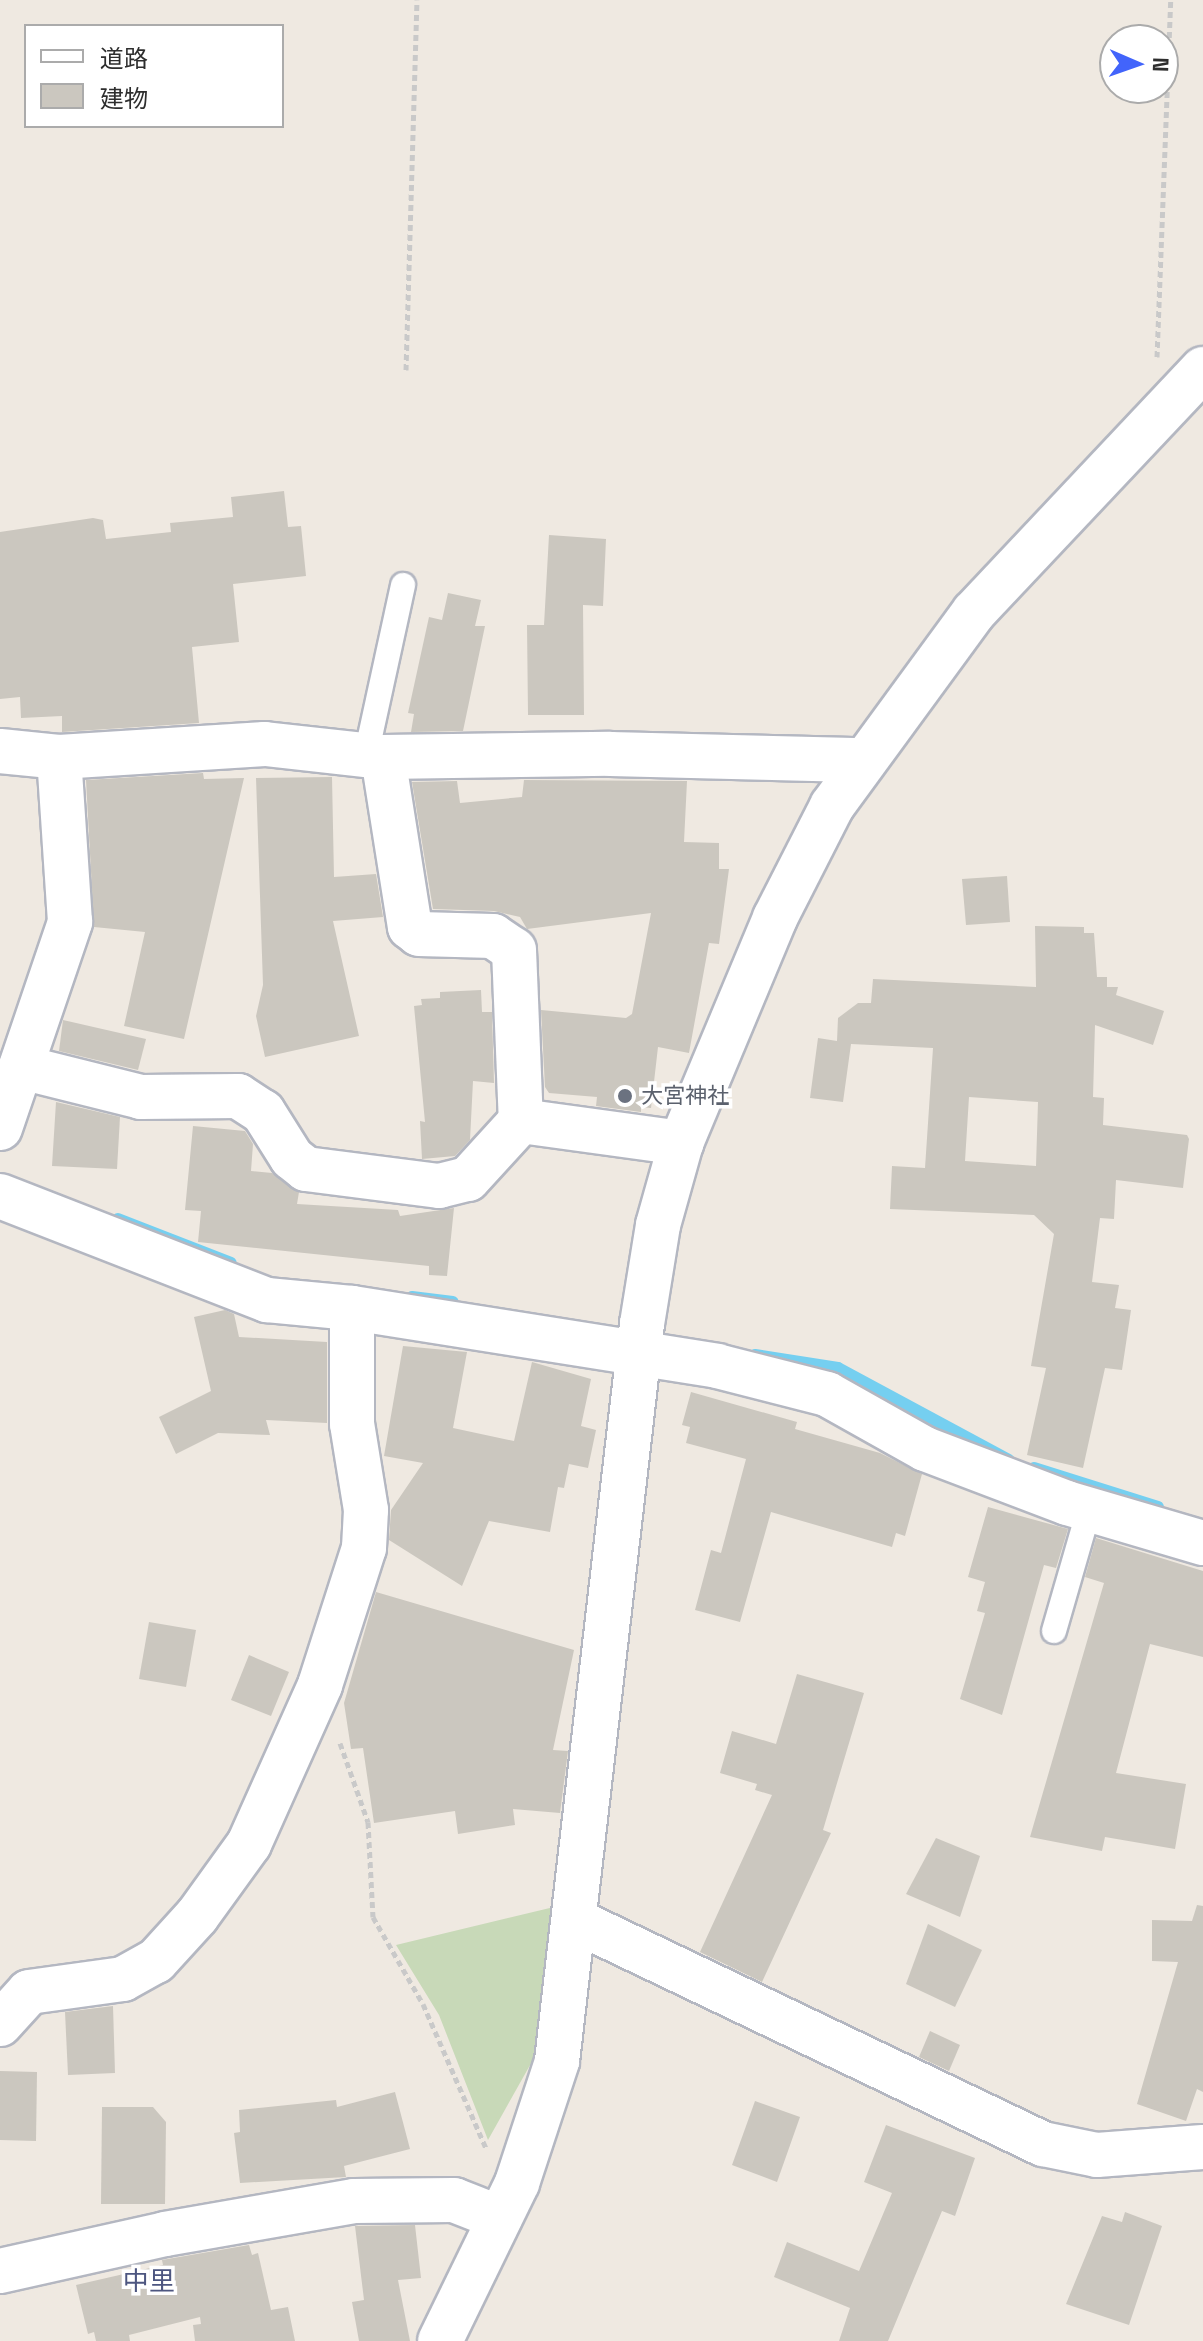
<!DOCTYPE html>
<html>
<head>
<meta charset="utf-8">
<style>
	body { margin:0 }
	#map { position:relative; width:1203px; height:2341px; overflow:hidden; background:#efe9e1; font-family:"Space Grotesk","Noto Sans JP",sans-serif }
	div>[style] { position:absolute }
	.cemetery>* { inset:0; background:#c8d9b8 }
	.stream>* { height:12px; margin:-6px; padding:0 6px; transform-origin:6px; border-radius:6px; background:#75cff0 }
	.building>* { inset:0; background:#cbc7bf }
	.path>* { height:5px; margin-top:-2.5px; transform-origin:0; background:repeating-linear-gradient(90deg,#c9c9c9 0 6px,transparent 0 10px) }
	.roads { filter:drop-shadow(2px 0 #b4b7c1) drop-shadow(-2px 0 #b4b7c1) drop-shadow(0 2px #b4b7c1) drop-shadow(0 -2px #b4b7c1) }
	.lane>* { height:24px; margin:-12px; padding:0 12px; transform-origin:12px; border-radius:12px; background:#fff }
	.street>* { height:44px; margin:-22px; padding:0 22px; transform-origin:22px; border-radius:22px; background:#fff }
	.secondary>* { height:44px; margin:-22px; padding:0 22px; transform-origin:22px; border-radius:22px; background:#fff }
	.dots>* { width:22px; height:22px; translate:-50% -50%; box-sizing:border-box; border:4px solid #fff; border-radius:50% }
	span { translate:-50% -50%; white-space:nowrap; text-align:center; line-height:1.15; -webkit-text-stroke:7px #fff; paint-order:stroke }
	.worship-label { font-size:22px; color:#5b616d }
	.left { translate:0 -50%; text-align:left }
	.quarter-label { font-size:26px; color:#4d5680 }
	.legend { position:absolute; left:24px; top:24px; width:260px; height:104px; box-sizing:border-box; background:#fff; border:2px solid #ababab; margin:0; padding:10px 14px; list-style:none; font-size:24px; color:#2e2e2e }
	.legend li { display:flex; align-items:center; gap:16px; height:40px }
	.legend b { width:40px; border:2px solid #ababab }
	.north { position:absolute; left:1099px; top:24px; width:80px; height:80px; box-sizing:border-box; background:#fff; border:2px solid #ababab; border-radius:50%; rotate:92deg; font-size:22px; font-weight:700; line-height:32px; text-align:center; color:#2e2e2e }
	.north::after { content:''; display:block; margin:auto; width:28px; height:36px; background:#4264fb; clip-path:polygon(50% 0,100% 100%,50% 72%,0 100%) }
</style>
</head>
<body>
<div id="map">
	<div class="cemetery">
		<i style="clip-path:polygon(554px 1907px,534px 2058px,488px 2140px,439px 2015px,396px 1945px)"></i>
	</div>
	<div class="stream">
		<i style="left:118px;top:1219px;width:121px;rotate:21.3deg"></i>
		<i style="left:412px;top:1297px;width:41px;rotate:7deg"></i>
		<i style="left:755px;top:1355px;width:84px;rotate:8.9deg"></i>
		<i style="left:838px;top:1368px;width:194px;rotate:28.3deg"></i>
		<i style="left:1034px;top:1468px;width:130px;rotate:17.5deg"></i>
	</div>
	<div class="building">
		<i style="clip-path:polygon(284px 491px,288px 527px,301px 526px,306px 576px,233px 584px,239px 642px,192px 647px,199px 723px,62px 732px,62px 716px,21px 718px,20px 697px,0 699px,0 532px,93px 518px,103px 520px,106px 539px,171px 532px,170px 523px,233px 517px,231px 497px)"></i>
		<i style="clip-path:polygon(549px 535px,606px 539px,603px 606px,583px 605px,584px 715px,528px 715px,527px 625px,544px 625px)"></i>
		<i style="clip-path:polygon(448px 593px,481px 600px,475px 626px,485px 626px,463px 731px,411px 732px,414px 714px,408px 713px,429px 617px,442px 620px)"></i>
		<i style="clip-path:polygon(203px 773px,204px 779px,244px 778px,184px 1039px,124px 1026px,145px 932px,94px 927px,86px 780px)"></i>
		<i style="clip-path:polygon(332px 777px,334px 877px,376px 874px,383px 917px,333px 921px,359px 1036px,265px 1057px,256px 1016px,263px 985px,256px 778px)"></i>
		<i style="clip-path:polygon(524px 780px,687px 781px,684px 842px,719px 843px,719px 869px,729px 869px,719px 944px,709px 943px,689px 1053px,658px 1047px,651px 1108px,641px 1107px,641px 1112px,596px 1106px,597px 1097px,549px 1093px,545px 1087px,541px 1010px,626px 1018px,632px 1014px,651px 913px,527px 929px,520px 917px,494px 911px,433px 909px,412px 782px,457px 781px,460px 803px,522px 797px)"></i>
		<i style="clip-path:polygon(1007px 876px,1010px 922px,966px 925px,962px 879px)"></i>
		<i style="clip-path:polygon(evenodd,1035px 926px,1084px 927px,1084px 933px,1094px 933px,1097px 977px,1107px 977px,1107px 987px,1118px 987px,1116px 995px,1164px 1011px,1153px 1045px,1095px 1025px,1093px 1097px,1104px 1098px,1103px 1125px,1187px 1135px,1189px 1139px,1183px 1188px,1116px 1180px,1114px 1219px,1100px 1218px,1092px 1282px,1119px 1285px,1115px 1308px,1131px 1310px,1122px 1370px,1105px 1368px,1083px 1468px,1027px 1455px,1046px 1368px,1031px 1366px,1054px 1234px,1034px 1215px,890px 1209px,892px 1166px,925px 1168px,933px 1048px,851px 1044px,843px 1102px,810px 1098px,818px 1038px,837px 1041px,838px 1018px,858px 1003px,871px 1003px,873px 979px,1036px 987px,1035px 926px,969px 1097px,1038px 1102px,1036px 1166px,965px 1161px,969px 1097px)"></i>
		<i style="clip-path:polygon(481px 990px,482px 1012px,492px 1012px,494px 1083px,473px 1081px,470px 1140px,455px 1156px,422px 1159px,420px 1121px,425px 1122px,414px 1006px,422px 1005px,421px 999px,440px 998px,440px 992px)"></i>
		<i style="clip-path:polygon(63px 1020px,146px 1039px,138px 1070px,59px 1051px)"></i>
		<i style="clip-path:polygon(56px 1102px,120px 1117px,117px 1169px,52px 1166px)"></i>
		<i style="clip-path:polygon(193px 1126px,245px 1131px,253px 1144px,251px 1171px,272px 1173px,299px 1192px,297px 1204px,398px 1210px,400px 1216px,454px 1208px,447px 1276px,429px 1275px,429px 1266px,198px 1242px,201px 1211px,185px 1210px)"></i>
		<i style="clip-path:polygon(225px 1310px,234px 1314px,239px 1337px,327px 1342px,327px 1423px,266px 1420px,270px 1435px,218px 1433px,176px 1454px,159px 1417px,211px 1391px,194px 1317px)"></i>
		<i style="clip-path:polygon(403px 1346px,467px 1352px,453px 1428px,514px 1441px,532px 1362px,591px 1379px,581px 1426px,596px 1430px,588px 1468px,569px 1464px,564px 1488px,558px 1487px,550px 1532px,489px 1521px,462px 1586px,389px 1540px,391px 1510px,423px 1463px,384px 1456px)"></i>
		<i style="clip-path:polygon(691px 1392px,797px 1422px,795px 1429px,880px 1453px,922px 1474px,905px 1536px,896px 1533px,892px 1547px,771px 1512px,740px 1622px,695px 1610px,711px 1550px,721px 1553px,746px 1459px,686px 1443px,690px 1427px,682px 1425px)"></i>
		<i style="clip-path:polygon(988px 1507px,1068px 1529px,1056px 1568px,1044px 1565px,1002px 1715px,960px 1699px,985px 1613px,977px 1611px,985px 1582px,968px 1577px)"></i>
		<i style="clip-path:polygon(1096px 1538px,1203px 1571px,1203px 1657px,1150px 1644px,1116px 1773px,1186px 1784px,1175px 1849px,1105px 1837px,1102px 1851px,1030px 1837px,1104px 1583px,1085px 1577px)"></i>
		<i style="clip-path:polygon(376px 1592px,574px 1650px,553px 1750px,568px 1751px,560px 1813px,513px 1809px,515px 1825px,458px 1834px,455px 1811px,374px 1823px,363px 1748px,351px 1749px,344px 1703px)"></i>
		<i style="clip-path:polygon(149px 1622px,196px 1630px,186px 1687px,139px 1679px)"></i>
		<i style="clip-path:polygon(249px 1655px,289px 1672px,271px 1716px,231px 1700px)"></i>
		<i style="clip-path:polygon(797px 1674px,864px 1693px,823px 1830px,831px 1833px,762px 1982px,700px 1952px,772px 1795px,755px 1790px,757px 1784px,720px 1773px,732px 1731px,776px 1744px)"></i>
		<i style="clip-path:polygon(936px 1838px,980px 1856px,960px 1917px,906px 1894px)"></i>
		<i style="clip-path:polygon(1197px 1905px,1203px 1906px,1203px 2092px,1197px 2089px,1186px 2121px,1137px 2104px,1178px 1962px,1152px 1961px,1152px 1920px,1192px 1921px)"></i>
		<i style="clip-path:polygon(928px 1924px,982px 1950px,955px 2007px,906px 1984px)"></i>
		<i style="clip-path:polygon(113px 2006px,115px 2073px,68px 2075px,65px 2012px)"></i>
		<i style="clip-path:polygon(930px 2031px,960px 2045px,949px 2071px,919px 2057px)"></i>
		<i style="clip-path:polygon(0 2071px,37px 2072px,36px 2141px,0 2140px)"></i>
		<i style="clip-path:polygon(395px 2092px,410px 2149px,344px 2166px,346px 2177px,240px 2183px,234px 2133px,240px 2132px,239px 2110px,336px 2100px,337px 2107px)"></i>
		<i style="clip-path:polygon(755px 2101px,800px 2117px,777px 2182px,732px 2165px)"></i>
		<i style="clip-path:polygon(102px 2107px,153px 2107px,166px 2122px,165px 2204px,101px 2204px)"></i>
		<i style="clip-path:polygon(886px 2125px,975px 2158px,955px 2216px,942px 2211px,888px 2341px,839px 2341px,850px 2308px,774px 2277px,787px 2242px,859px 2271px,892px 2193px,864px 2182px)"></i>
		<i style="clip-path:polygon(1125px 2212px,1162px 2226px,1129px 2325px,1066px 2304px,1102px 2216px,1122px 2222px)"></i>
		<i style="clip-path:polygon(415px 2225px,421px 2278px,398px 2280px,410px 2341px,359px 2341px,352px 2302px,364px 2300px,355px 2226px)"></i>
		<i style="clip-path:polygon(249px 2245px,252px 2255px,258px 2253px,271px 2310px,288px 2307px,295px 2341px,195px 2341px,193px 2325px,201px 2324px,200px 2317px,129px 2335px,130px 2341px,96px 2341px,94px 2332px,88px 2334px,76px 2285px,163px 2265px,162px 2260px)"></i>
	</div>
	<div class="path">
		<i style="left:1157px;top:357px;width:357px;rotate:-87.8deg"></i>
		<i style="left:406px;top:370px;width:370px;rotate:-88.3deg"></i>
		<i style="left:340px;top:1743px;width:84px;rotate:70.5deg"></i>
		<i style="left:368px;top:1822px;width:95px;rotate:87deg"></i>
		<i style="left:373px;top:1917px;width:100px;rotate:60.1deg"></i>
		<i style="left:423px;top:2004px;width:157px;rotate:66.4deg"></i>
	</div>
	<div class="roads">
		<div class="lane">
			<i style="left:366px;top:755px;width:174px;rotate:-77.7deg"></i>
			<i style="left:1054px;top:1631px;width:126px;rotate:-73.9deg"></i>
		</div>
		<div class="street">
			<i style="left:0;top:751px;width:59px;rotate:5.8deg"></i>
			<i style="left:59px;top:757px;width:206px;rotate:-3.6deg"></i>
			<i style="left:265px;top:744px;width:119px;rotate:6.3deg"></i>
			<i style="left:383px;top:757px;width:227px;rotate:-0.8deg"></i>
			<i style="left:610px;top:754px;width:254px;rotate:1.4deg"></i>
			<i style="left:383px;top:757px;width:172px;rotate:81deg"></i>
			<i style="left:410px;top:927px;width:11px;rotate:38deg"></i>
			<i style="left:419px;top:934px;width:74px;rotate:1.5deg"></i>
			<i style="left:493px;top:936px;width:25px;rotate:34deg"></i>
			<i style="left:514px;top:950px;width:171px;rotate:87.7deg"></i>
			<i style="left:21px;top:1067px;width:124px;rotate:14deg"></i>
			<i style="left:141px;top:1097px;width:97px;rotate:-0.6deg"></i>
			<i style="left:238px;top:1096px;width:30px;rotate:33deg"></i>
			<i style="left:263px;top:1112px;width:54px;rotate:57.8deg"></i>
			<i style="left:292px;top:1158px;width:18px;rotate:38deg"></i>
			<i style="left:306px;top:1169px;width:134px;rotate:7.3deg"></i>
			<i style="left:439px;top:1186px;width:30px;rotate:-14deg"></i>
			<i style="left:468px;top:1179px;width:79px;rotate:-47.6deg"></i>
			<i style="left:521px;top:1121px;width:162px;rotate:7.8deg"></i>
			<i style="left:0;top:1128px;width:218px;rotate:-71.2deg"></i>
			<i style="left:70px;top:922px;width:165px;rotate:-93.8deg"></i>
			<i style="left:0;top:1196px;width:287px;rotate:21.3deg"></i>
			<i style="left:267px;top:1300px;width:85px;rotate:5.4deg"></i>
			<i style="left:352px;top:1308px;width:370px;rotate:9deg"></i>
			<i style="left:717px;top:1366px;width:114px;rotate:14.3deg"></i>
			<i style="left:827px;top:1394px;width:112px;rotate:29.3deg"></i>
			<i style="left:925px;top:1449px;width:152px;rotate:20.8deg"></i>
			<i style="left:1067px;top:1503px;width:142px;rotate:16.4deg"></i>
			<i style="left:576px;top:1921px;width:518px;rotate:25.53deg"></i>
			<i style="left:1043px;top:2144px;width:55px;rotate:11.5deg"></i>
			<i style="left:1097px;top:2155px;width:106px;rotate:-4.3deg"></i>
			<i style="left:0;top:2024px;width:43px;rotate:-47.8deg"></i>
			<i style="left:29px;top:1992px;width:95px;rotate:-7.9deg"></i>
			<i style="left:123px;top:1979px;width:38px;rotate:-29deg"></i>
			<i style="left:156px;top:1961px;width:61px;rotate:-47.7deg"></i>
			<i style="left:197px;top:1916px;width:89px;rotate:-54.2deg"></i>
			<i style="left:249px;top:1844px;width:174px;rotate:-65.9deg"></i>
			<i style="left:320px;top:1685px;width:144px;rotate:-72.2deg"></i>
			<i style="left:364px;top:1548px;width:38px;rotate:-87deg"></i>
			<i style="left:366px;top:1510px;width:87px;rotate:-99.2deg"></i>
			<i style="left:352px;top:1424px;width:116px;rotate:-90deg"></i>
			<i style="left:0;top:2271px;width:169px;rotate:-12.6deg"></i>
			<i style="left:165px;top:2234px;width:192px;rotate:-9.9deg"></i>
			<i style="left:354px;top:2201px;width:100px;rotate:-0.6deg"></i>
			<i style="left:454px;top:2200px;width:49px;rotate:21.4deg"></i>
		</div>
		<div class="secondary">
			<i style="left:440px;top:2341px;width:176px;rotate:-64deg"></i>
			<i style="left:517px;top:2183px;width:128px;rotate:-71.8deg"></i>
			<i style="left:557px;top:2061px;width:742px;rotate:-83.42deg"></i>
			<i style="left:642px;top:1324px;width:100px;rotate:-80.8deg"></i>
			<i style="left:658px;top:1225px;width:85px;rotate:-74.3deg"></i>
			<i style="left:681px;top:1143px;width:244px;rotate:-67.3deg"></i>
			<i style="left:775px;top:918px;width:126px;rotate:-63deg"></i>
			<i style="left:832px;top:806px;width:240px;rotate:-53.8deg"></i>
			<i style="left:974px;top:612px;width:334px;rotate:-46.7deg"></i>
		</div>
	</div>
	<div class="dots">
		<i style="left:625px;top:1096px;background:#6b7280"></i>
	</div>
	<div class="worship-label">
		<span class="left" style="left:641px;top:1096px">大宮神社</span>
	</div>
	<div class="quarter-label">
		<span style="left:149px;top:2282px">中里</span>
	</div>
	<ul class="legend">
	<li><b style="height:10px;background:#fff"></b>道路</li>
	<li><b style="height:22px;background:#cbc7bf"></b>建物</li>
	</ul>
	<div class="north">N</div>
</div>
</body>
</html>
